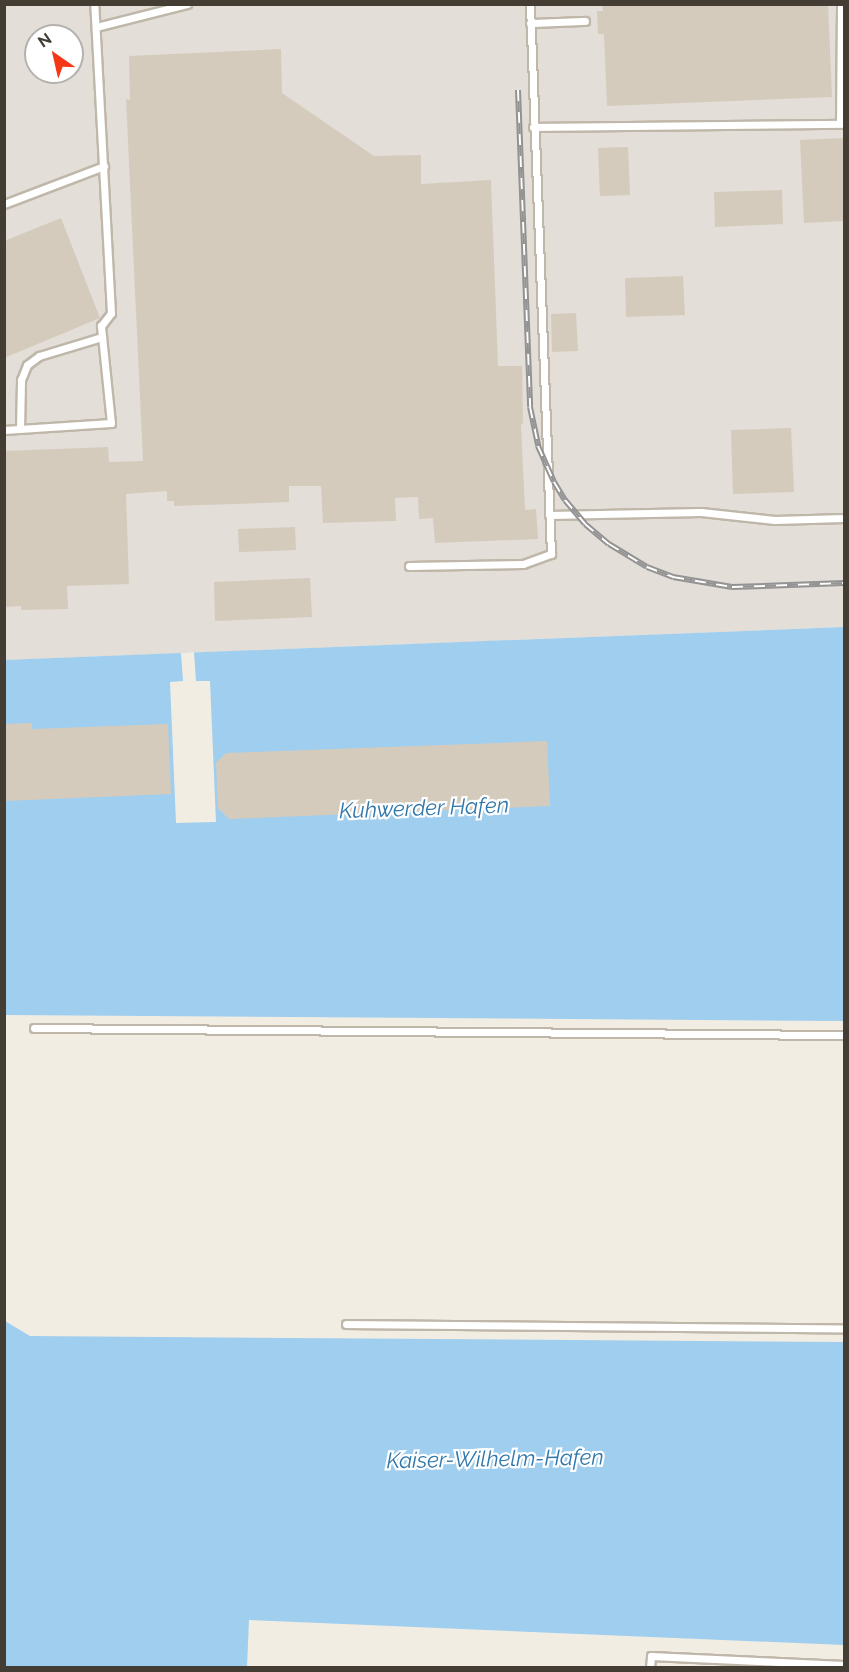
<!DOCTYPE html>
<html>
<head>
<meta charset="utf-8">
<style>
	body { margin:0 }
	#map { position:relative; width:849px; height:1672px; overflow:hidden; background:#f1ede3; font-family:Raleway,sans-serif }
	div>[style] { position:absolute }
	.industrial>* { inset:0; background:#e3ded8 }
	.water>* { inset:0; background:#a0ceee }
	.pier>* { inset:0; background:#f1ede3 }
	.building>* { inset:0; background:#d5cbbc }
	.roads { filter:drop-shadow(2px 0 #bfb7a9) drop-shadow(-2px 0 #bfb7a9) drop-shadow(0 2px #bfb7a9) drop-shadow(0 -2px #bfb7a9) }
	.lane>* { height:7px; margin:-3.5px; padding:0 3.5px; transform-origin:3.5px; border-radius:3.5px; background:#fff }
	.rail>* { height:6px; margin-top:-3px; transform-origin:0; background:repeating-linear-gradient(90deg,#fff 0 11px,#939393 0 22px); box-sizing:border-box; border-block:2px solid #939393 }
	span { translate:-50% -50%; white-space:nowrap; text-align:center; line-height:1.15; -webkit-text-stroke:4.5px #fff; paint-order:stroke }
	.water-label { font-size:22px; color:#3077ab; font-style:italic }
	.frame { position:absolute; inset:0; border:6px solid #433d34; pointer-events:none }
	.north { position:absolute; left:24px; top:24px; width:60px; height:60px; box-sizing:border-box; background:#fff; border:2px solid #b4b1ae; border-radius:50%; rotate:326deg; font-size:16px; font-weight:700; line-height:24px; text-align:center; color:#433d34 }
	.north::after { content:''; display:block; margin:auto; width:21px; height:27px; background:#f43817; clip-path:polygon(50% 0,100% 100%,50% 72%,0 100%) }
</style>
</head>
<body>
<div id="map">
	<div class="industrial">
		<i style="clip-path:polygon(evenodd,4px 5px,844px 5px,844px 627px,5px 660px,4px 5px,36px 36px,72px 36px,72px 72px,36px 72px,36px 36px)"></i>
	</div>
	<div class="water">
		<i style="clip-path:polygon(844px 627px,844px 1021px,5px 1015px,4px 660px)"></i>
		<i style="clip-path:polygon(5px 1321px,30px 1336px,844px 1342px,844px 1645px,249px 1620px,247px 1667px,5px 1667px)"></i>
	</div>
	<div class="pier">
		<i style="clip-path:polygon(194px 652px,196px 681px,210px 681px,216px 822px,176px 823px,170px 682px,183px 681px,181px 653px)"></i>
	</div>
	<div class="building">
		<i style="clip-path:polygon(602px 4px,828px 4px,832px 97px,607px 106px,604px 34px,598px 34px,597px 11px,603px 11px)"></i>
		<i style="clip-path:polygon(281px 49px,282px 93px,374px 156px,421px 155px,421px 184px,491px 180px,498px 366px,522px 366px,523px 424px,521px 424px,525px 510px,536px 509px,538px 539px,435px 543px,433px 518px,419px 519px,418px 497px,395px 498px,396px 521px,323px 523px,321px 486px,289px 486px,289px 502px,174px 506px,174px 501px,167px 501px,167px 491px,126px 494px,129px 584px,67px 586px,68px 609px,21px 610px,21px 606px,4px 607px,4px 451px,108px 447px,109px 462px,143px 461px,126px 99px,130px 100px,129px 56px)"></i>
		<i style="clip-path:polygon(844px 138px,844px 221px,804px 223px,800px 140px)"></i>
		<i style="clip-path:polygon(628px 147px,630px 195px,600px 196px,598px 148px)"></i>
		<i style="clip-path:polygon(782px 190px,783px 224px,715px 227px,714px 192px)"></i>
		<i style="clip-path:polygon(61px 218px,100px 318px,4px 358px,4px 241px)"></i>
		<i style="clip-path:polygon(683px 276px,685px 315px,626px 317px,625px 278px)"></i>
		<i style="clip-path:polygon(576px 313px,578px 351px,552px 352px,551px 314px)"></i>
		<i style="clip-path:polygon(791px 428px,794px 492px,733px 494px,731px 430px)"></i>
		<i style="clip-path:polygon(295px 527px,296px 550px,239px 552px,238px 529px)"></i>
		<i style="clip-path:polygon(310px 578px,312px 617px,215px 621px,214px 582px)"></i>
		<i style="clip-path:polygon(32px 723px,32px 729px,168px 724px,171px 794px,4px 801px,4px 724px)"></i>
		<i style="clip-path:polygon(547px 741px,550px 806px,229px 819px,218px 808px,216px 763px,226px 753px)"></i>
	</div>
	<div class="roads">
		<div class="lane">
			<i style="left:530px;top:23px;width:55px;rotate:-2.1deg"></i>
			<i style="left:96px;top:27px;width:94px;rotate:-14.2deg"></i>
			<i style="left:840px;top:123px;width:119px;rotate:-89.5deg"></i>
			<i style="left:533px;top:127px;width:311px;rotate:-0.6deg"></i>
			<i style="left:4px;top:204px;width:107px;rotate:-20.8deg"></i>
			<i style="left:20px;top:429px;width:49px;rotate:-88.8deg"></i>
			<i style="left:21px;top:380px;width:16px;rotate:-68deg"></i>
			<i style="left:27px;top:365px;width:15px;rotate:-37deg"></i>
			<i style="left:39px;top:356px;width:66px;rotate:-16.8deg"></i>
			<i style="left:4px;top:430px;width:107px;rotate:-3.7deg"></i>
			<i style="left:111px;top:423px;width:98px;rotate:-95.9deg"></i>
			<i style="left:101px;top:326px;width:16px;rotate:-52deg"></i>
			<i style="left:111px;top:313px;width:309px;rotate:-93.1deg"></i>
			<i style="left:549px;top:515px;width:152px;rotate:-1.1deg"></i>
			<i style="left:701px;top:512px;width:74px;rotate:6.2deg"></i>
			<i style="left:775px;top:520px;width:69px;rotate:-1.7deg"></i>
			<i style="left:409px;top:566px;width:114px;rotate:-1deg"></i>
			<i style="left:523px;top:564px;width:30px;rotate:-20deg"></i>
			<i style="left:551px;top:554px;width:550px;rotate:-92.19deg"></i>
			<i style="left:34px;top:1028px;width:810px;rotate:0.5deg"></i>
			<i style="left:346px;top:1324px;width:498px;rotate:0.5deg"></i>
			<i style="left:650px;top:1668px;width:12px;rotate:-85deg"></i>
			<i style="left:651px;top:1656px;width:193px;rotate:2.7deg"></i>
		</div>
	</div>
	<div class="rail">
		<i style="left:518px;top:90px;width:317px;rotate:87.8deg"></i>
		<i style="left:530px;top:407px;width:40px;rotate:78deg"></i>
		<i style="left:538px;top:446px;width:39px;rotate:66deg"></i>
		<i style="left:554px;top:482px;width:21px;rotate:59deg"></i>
		<i style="left:565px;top:500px;width:31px;rotate:50deg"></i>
		<i style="left:585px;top:524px;width:31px;rotate:40deg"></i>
		<i style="left:609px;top:544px;width:44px;rotate:31.2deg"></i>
		<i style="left:647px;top:567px;width:28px;rotate:21deg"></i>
		<i style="left:673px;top:577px;width:60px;rotate:9.6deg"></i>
		<i style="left:732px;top:587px;width:112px;rotate:-2deg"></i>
	</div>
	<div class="water-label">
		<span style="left:424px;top:808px;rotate:-2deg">Kuhwerder Hafen</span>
		<span style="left:495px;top:1459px;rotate:-1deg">Kaiser-Wilhelm-Hafen</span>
	</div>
	<div class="frame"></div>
	<div class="north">N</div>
</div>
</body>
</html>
